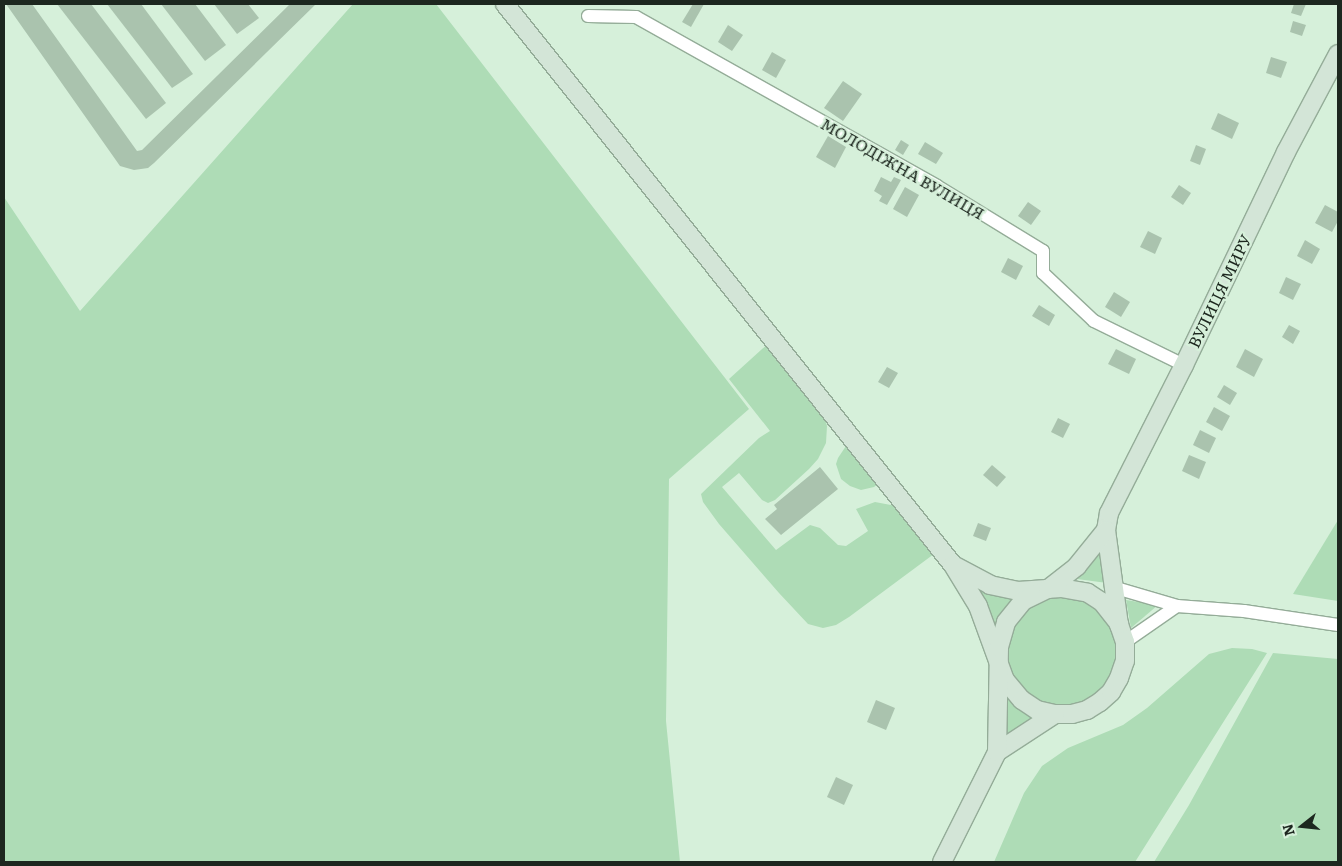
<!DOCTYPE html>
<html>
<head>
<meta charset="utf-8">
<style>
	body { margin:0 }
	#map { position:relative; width:1342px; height:866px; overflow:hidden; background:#d6f0da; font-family:Literata,serif }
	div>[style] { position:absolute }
	.green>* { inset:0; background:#aedcb6 }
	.building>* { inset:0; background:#aac3ae }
	.roads { filter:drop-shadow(1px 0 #94ac98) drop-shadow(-1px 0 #94ac98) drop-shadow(0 1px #94ac98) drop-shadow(0 -1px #94ac98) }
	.street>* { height:12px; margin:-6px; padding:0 6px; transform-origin:6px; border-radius:6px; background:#fff }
	.secondary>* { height:18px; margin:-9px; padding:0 9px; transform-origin:9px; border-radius:9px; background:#d3e5d7 }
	span { translate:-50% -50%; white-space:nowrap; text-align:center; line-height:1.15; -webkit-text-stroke:4.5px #d6f0da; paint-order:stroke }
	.street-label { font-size:16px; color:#1d271f }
	.frame { position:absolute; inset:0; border:5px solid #1d271f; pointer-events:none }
	.north { position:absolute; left:1277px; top:801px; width:50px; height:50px; -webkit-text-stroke:4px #d6f0da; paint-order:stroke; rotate:254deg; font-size:14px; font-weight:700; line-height:20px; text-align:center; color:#1d271f }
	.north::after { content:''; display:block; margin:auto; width:18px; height:22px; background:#1d271f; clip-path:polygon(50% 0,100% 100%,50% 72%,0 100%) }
</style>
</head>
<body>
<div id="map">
	<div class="green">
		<i style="clip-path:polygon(353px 4px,436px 4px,749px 409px,669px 479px,666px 721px,680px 862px,4px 862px,4px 197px,80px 311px)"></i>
		<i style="clip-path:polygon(771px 341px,824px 416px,827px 426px,826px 443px,818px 459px,809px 469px,775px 500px,768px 503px,762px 500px,739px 473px,722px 487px,776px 550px,810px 525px,820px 528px,838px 545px,846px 546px,868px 531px,856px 509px,875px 502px,896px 506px,938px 551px,849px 617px,836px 625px,823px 628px,808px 624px,779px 593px,719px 524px,703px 502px,701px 494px,759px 438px,770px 431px,729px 379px)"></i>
		<i style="clip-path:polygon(853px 444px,878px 484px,874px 487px,861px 490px,850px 486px,841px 479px,836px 464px,838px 458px,846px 446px)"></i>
		<i style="clip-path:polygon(1338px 520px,1338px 601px,1293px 594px)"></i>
		<i style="clip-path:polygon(1099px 550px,1107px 583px,1077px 579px)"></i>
		<i style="clip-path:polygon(975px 589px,1013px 599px,993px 627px)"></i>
		<i style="clip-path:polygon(1061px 592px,1100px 605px,1120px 642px,1115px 675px,1098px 697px,1071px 708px,1039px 704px,1025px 695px,1011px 676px,1006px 662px,1007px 632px,1027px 604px)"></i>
		<i style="clip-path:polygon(1126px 600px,1158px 605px,1131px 628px)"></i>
		<i style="clip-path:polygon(1232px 648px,1252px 649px,1267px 653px,1135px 862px,994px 862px,1024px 793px,1042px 766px,1068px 748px,1123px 725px,1147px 708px,1209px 654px)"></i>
		<i style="clip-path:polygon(1273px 653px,1338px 659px,1338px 862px,1154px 862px,1189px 805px)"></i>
		<i style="clip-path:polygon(1007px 697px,1035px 716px,1005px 738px)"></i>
	</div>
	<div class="building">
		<i style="clip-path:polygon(6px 4px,32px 4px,137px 151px,142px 150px,290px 4px,316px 4px,154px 163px,148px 168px,134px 170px,120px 166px)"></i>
		<i style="clip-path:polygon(57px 4px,91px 4px,166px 103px,146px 119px)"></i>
		<i style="clip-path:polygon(107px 4px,141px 4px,193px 74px,172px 88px)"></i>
		<i style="clip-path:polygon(161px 4px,195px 4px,226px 45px,205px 61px)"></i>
		<i style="clip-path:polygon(214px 4px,248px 4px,259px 18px,237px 34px)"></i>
		<i style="clip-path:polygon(693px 4px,704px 4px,691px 27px,682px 22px)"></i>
		<i style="clip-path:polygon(1294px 4px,1306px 4px,1301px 16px,1291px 13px)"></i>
		<i style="clip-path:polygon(1293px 21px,1306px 25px,1302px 36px,1290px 32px)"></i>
		<i style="clip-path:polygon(728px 25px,743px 35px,732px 51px,718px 42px)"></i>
		<i style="clip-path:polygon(772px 52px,786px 60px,776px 78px,762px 70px)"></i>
		<i style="clip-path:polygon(1271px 57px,1287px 62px,1281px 78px,1266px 73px)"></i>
		<i style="clip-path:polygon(843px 81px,862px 94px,843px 121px,824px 108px)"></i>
		<i style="clip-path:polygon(1218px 113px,1239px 123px,1232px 139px,1211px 129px)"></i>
		<i style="clip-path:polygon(828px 136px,846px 147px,835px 168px,816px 157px)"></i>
		<i style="clip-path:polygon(901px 140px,909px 145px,903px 155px,895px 150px)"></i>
		<i style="clip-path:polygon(925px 142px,943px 153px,936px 164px,918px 154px)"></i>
		<i style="clip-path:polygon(1196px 145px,1206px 149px,1200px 165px,1190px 161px)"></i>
		<i style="clip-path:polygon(881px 177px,891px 182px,894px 177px,901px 180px,887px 205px,879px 201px,882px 196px,874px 191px)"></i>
		<i style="clip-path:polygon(1179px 185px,1191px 193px,1183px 205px,1171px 197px)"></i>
		<i style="clip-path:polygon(905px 187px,919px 195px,907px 217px,893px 209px)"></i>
		<i style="clip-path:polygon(1028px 202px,1041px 211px,1031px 225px,1018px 216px)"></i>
		<i style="clip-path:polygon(1325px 205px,1338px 212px,1338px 221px,1332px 232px,1315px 223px)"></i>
		<i style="clip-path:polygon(1148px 231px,1162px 238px,1155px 254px,1140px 247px)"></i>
		<i style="clip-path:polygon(1305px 240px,1320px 249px,1312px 264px,1297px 256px)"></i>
		<i style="clip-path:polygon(1008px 258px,1023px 266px,1016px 280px,1001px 272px)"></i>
		<i style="clip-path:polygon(1286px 277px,1301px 284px,1293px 300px,1279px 293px)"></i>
		<i style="clip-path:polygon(1114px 292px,1130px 302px,1121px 317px,1105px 307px)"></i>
		<i style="clip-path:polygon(1039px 305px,1055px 315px,1049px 326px,1032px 316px)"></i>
		<i style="clip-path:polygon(1289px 325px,1300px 331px,1293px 344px,1282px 337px)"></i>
		<i style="clip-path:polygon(1116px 349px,1136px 359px,1129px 374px,1108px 364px)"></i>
		<i style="clip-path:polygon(1245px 349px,1263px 359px,1254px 377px,1236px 367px)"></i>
		<i style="clip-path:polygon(887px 367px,898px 373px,889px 388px,878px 382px)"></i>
		<i style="clip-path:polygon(1224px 385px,1237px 393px,1230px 405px,1217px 397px)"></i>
		<i style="clip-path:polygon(1214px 407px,1230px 416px,1222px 431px,1206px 422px)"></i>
		<i style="clip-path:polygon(1058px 418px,1070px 424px,1063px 438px,1051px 432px)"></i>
		<i style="clip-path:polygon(1200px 430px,1216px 438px,1209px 453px,1193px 445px)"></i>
		<i style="clip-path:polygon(1189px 455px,1206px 462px,1199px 479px,1182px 471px)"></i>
		<i style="clip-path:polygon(992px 465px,1006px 477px,997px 487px,983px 475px)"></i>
		<i style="clip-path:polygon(820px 467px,838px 489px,781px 535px,765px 519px,777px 509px,774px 505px)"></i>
		<i style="clip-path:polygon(978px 523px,991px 528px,986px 541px,973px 536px)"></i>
		<i style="clip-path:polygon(876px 700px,895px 708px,886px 730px,867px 722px)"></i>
		<i style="clip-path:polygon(836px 777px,853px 785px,844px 805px,827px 797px)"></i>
	</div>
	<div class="roads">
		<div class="street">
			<i style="left:588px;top:16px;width:48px;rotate:1.2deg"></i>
			<i style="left:636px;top:17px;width:345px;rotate:29.3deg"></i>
			<i style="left:937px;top:186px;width:124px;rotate:31.5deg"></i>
			<i style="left:1043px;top:251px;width:22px;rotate:90deg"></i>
			<i style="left:1043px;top:273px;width:70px;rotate:43.3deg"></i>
			<i style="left:1094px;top:321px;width:100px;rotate:26.1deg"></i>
			<i style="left:1116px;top:588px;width:64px;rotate:16.4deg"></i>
			<i style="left:1177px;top:606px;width:67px;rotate:4.3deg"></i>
			<i style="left:1244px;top:611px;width:95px;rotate:8.5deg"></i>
			<i style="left:1125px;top:642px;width:63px;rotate:-34.7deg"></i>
		</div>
		<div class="secondary">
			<i style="left:505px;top:4px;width:718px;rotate:51.39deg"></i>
			<i style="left:953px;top:565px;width:48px;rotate:58.6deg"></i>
			<i style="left:978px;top:606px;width:79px;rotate:70deg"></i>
			<i style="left:1005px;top:680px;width:26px;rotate:50deg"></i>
			<i style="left:1022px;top:700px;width:18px;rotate:34deg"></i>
			<i style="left:1037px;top:710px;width:18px;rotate:13deg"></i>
			<i style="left:1055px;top:714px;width:17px"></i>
			<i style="left:1072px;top:714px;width:16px;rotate:-15deg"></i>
			<i style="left:1087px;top:710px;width:15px;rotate:-32deg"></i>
			<i style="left:1100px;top:702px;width:15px;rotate:-42deg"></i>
			<i style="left:1111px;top:692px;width:16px;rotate:-60deg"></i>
			<i style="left:1119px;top:678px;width:18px;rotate:-71deg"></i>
			<i style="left:1125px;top:661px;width:19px;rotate:-90deg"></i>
			<i style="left:1125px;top:642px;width:18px;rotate:-109deg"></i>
			<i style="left:1119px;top:625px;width:96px;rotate:-97.8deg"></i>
			<i style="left:1106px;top:530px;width:17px;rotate:-80deg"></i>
			<i style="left:1109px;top:513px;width:166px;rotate:-63.1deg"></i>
			<i style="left:1184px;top:365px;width:236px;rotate:-64.4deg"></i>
			<i style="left:1286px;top:152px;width:111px;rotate:-62deg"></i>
			<i style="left:955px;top:566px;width:40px;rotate:28deg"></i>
			<i style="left:990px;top:585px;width:29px;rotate:12deg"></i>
			<i style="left:1018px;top:591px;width:43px;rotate:-4deg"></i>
			<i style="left:1061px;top:588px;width:27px;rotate:10deg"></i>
			<i style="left:1088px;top:593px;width:17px;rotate:33deg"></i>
			<i style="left:1102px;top:602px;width:28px;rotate:52deg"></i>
			<i style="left:997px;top:752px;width:69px;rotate:-33.2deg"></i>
			<i style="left:942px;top:862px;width:123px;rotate:-63.4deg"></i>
			<i style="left:997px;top:752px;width:105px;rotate:-88.9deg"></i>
			<i style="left:999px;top:647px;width:26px;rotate:-74deg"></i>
			<i style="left:1006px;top:622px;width:27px;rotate:-51deg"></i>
			<i style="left:1023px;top:601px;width:28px;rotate:-26deg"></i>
			<i style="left:1048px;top:589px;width:37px;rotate:-38deg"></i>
			<i style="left:1077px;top:566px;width:46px;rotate:-51.1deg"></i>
		</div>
	</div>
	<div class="street-label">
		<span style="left:903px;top:168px;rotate:30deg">МОЛОДІЖНА ВУЛИЦЯ</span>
		<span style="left:1219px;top:291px;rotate:-64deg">ВУЛИЦЯ МИРУ</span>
	</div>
	<div class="frame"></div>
	<div class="north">N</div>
</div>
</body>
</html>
